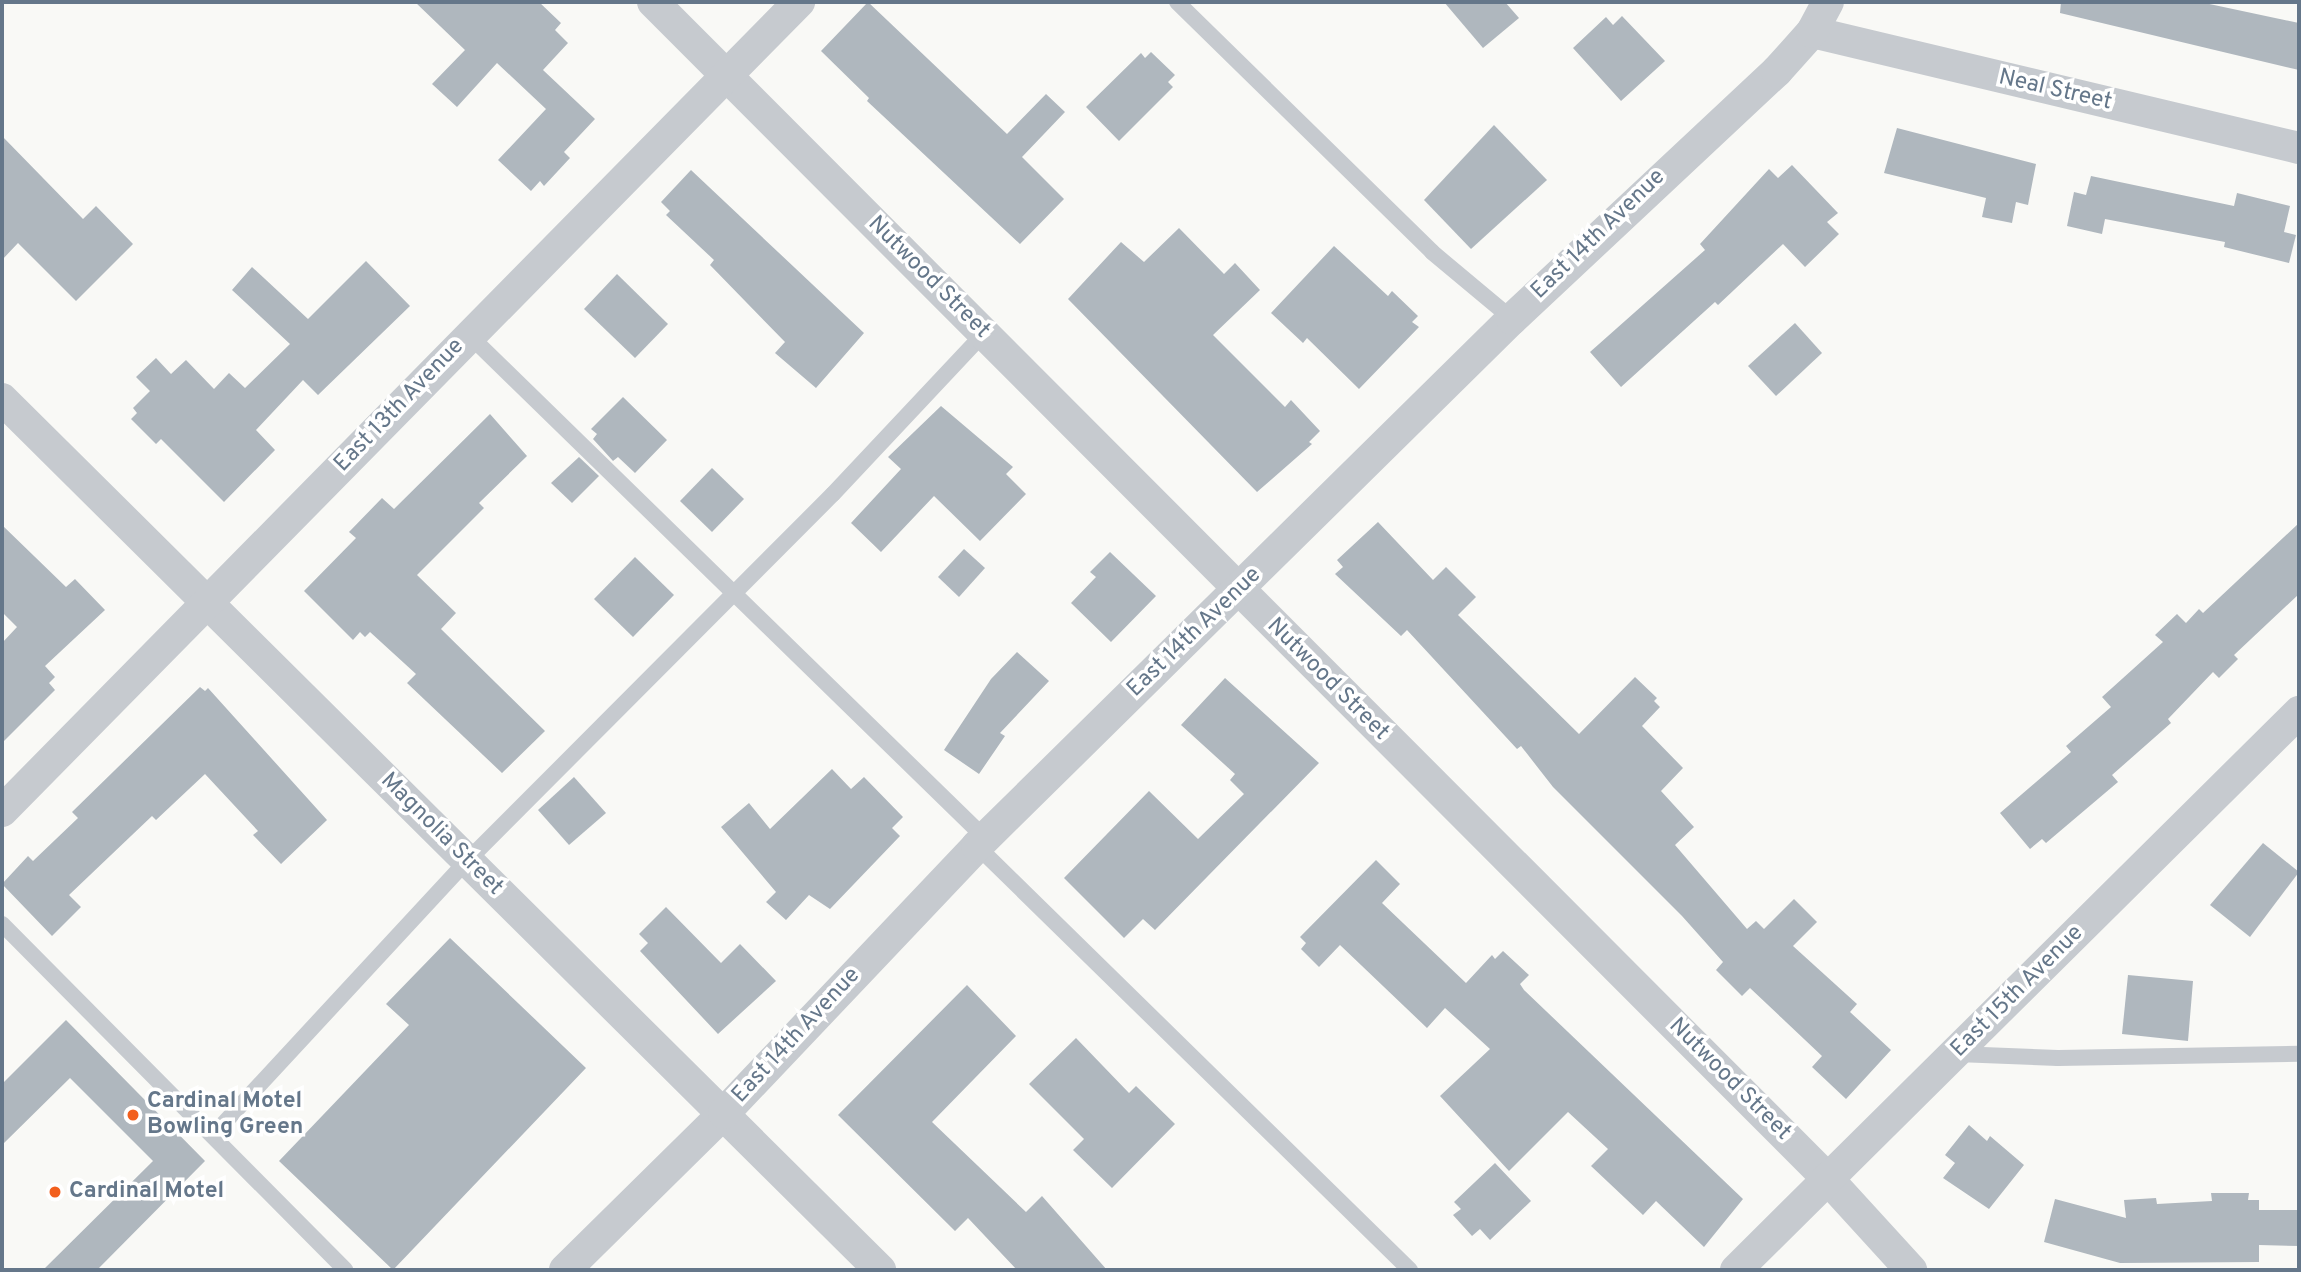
<!DOCTYPE html>
<html>
<head>
<meta charset="utf-8">
<style>
	body { margin:0 }
	#map { position:relative; width:2301px; height:1272px; overflow:hidden; background:#f9f9f6; font-family:Overpass,sans-serif }
	div>[style] { position:absolute }
	.building>* { inset:0; background:#afb7be }
	.lane>* { height:16px; margin:-8px; padding:0 8px; transform-origin:8px; border-radius:8px; background:#c6cacf }
	.street>* { height:32px; margin:-16px; padding:0 16px; transform-origin:16px; border-radius:16px; background:#c6cacf }
	.dots>* { width:19px; height:19px; translate:-50% -50%; box-sizing:border-box; border:4px solid #fff; border-radius:50% }
	span { translate:-50% -50%; white-space:nowrap; text-align:center; line-height:1.15; -webkit-text-stroke:7px #fff; paint-order:stroke }
	.street-label { font-size:23px; color:#65778a }
	.poi-label { font-size:23px; color:#65778a; font-weight:700 }
	.left { translate:0 -50%; text-align:left }
	.frame { position:absolute; inset:0; border:4px solid #65778a; pointer-events:none }
</style>
</head>
<body>
<div id="map">
	<div class="building">
		<i style="clip-path:polygon(415px 2px,539px 2px,561px 23px,555px 30px,568px 43px,543px 70px,595px 119px,564px 152px,570px 158px,544px 186px,540px 181px,531px 191px,498px 160px,546px 109px,497px 63px,457px 107px,432px 84px,465px 50px)"></i>
		<i style="clip-path:polygon(868px 2px,1007px 134px,1046px 94px,1065px 112px,1022px 157px,1064px 199px,1020px 244px,867px 101px,869px 98px,821px 51px)"></i>
		<i style="clip-path:polygon(1444px 2px,1505px 2px,1519px 18px,1483px 48px)"></i>
		<i style="clip-path:polygon(2061px 2px,2200px 2px,2299px 23px,2299px 70px,2060px 13px)"></i>
		<i style="clip-path:polygon(1622px 16px,1665px 61px,1621px 101px,1573px 48px,1606px 17px,1613px 25px)"></i>
		<i style="clip-path:polygon(1151px 52px,1175px 75px,1168px 82px,1173px 87px,1119px 141px,1086px 107px,1141px 53px,1145px 58px)"></i>
		<i style="clip-path:polygon(1494px 125px,1547px 180px,1471px 249px,1424px 200px)"></i>
		<i style="clip-path:polygon(1897px 128px,2036px 164px,2028px 205px,2016px 202px,2012px 223px,1982px 217px,1986px 198px,1884px 173px)"></i>
		<i style="clip-path:polygon(2px 136px,83px 219px,96px 206px,133px 244px,76px 301px,18px 243px,2px 260px)"></i>
		<i style="clip-path:polygon(1792px 165px,1838px 213px,1827px 222px,1839px 234px,1805px 267px,1783px 244px,1718px 305px,1715px 302px,1621px 387px,1590px 352px,1705px 250px,1700px 244px,1769px 169px,1778px 178px)"></i>
		<i style="clip-path:polygon(691px 170px,864px 333px,816px 388px,775px 353px,785px 342px,710px 265px,714px 260px,666px 215px,670px 211px,661px 202px)"></i>
		<i style="clip-path:polygon(2091px 176px,2234px 206px,2237px 193px,2290px 206px,2284px 232px,2296px 235px,2289px 263px,2224px 247px,2225px 242px,2105px 219px,2102px 234px,2067px 226px,2074px 192px,2086px 195px)"></i>
		<i style="clip-path:polygon(1179px 228px,1224px 274px,1235px 263px,1260px 290px,1213px 335px,1285px 407px,1291px 400px,1320px 431px,1309px 442px,1312px 444px,1257px 492px,1068px 299px,1121px 242px,1144px 262px)"></i>
		<i style="clip-path:polygon(1334px 246px,1388px 296px,1392px 291px,1418px 316px,1412px 322px,1419px 327px,1359px 389px,1307px 338px,1303px 343px,1271px 313px)"></i>
		<i style="clip-path:polygon(366px 261px,410px 306px,318px 395px,303px 380px,256px 430px,275px 450px,224px 502px,161px 439px,156px 444px,131px 419px,137px 413px,133px 408px,150px 391px,136px 377px,156px 358px,171px 374px,186px 360px,214px 389px,229px 373px,245px 388px,290px 344px,232px 290px,252px 267px,308px 319px)"></i>
		<i style="clip-path:polygon(617px 274px,668px 324px,635px 358px,584px 309px)"></i>
		<i style="clip-path:polygon(1795px 323px,1822px 353px,1776px 396px,1748px 366px)"></i>
		<i style="clip-path:polygon(623px 397px,667px 440px,635px 473px,618px 457px,613px 461px,593px 439px,597px 434px,591px 429px)"></i>
		<i style="clip-path:polygon(941px 406px,1013px 467px,1006px 474px,1026px 494px,980px 541px,934px 496px,881px 552px,851px 523px,901px 469px,888px 457px)"></i>
		<i style="clip-path:polygon(490px 414px,527px 456px,479px 503px,484px 508px,417px 575px,456px 613px,441px 629px,545px 731px,502px 773px,407px 683px,416px 674px,370px 632px,365px 637px,360px 632px,353px 640px,304px 591px,356px 538px,349px 532px,382px 498px,394px 509px)"></i>
		<i style="clip-path:polygon(579px 457px,599px 476px,572px 503px,551px 483px)"></i>
		<i style="clip-path:polygon(712px 468px,744px 499px,712px 532px,680px 501px)"></i>
		<i style="clip-path:polygon(1378px 522px,1433px 580px,1446px 567px,1476px 597px,1458px 615px,1579px 734px,1635px 677px,1657px 698px,1654px 701px,1660px 707px,1642px 726px,1683px 768px,1661px 791px,1694px 827px,1675px 845px,1747px 929px,1756px 921px,1764px 929px,1794px 899px,1817px 922px,1793px 946px,1857px 1004px,1850px 1012px,1891px 1050px,1846px 1099px,1812px 1067px,1822px 1056px,1750px 988px,1742px 996px,1716px 970px,1723px 962px,1682px 916px,1553px 787px,1521px 746px,1517px 749px,1407px 630px,1401px 636px,1335px 574px,1343px 567px,1337px 560px)"></i>
		<i style="clip-path:polygon(2299px 523px,2299px 594px,2234px 655px,2238px 659px,2219px 678px,2213px 672px,2168px 719px,2171px 723px,2112px 775px,2118px 782px,2046px 843px,2042px 839px,2030px 849px,2000px 813px,2071px 752px,2066px 746px,2111px 707px,2102px 697px,2163px 642px,2155px 635px,2177px 614px,2186px 623px,2199px 609px,2203px 613px)"></i>
		<i style="clip-path:polygon(2px 525px,66px 587px,75px 579px,105px 610px,45px 666px,55px 677px,49px 683px,55px 690px,2px 743px,2px 643px,17px 627px,2px 612px)"></i>
		<i style="clip-path:polygon(964px 549px,985px 568px,959px 597px,938px 577px)"></i>
		<i style="clip-path:polygon(1110px 552px,1156px 596px,1111px 642px,1071px 603px,1096px 577px,1090px 572px)"></i>
		<i style="clip-path:polygon(635px 557px,674px 595px,633px 637px,594px 599px)"></i>
		<i style="clip-path:polygon(1017px 652px,1049px 681px,1000px 733px,1005px 736px,979px 774px,944px 750px,991px 679px)"></i>
		<i style="clip-path:polygon(1225px 678px,1319px 763px,1155px 930px,1143px 919px,1124px 938px,1064px 878px,1149px 791px,1198px 839px,1244px 794px,1230px 780px,1235px 774px,1181px 725px)"></i>
		<i style="clip-path:polygon(200px 687px,205px 691px,208px 688px,327px 820px,281px 864px,253px 835px,258px 831px,205px 774px,156px 820px,152px 816px,69px 895px,81px 907px,52px 936px,2px 884px,28px 856px,33px 861px,78px 818px,72px 812px)"></i>
		<i style="clip-path:polygon(832px 769px,851px 789px,864px 777px,903px 817px,892px 828px,900px 836px,830px 909px,809px 895px,786px 920px,766px 902px,776px 892px,721px 827px,749px 803px,770px 829px)"></i>
		<i style="clip-path:polygon(574px 777px,606px 813px,569px 845px,538px 810px)"></i>
		<i style="clip-path:polygon(2263px 843px,2299px 872px,2250px 937px,2210px 905px)"></i>
		<i style="clip-path:polygon(1376px 860px,1400px 884px,1382px 903px,1466px 983px,1492px 955px,1495px 959px,1503px 951px,1529px 975px,1520px 984px,1524px 990px,1743px 1199px,1704px 1247px,1656px 1201px,1643px 1215px,1591px 1166px,1608px 1149px,1568px 1112px,1509px 1171px,1440px 1096px,1490px 1049px,1445px 1008px,1427px 1028px,1340px 945px,1319px 967px,1301px 949px,1306px 943px,1300px 937px)"></i>
		<i style="clip-path:polygon(666px 907px,721px 963px,740px 944px,776px 981px,718px 1034px,640px 951px,648px 943px,639px 934px)"></i>
		<i style="clip-path:polygon(450px 938px,586px 1068px,393px 1270px,279px 1161px,409px 1025px,386px 1004px)"></i>
		<i style="clip-path:polygon(2128px 975px,2193px 981px,2188px 1041px,2122px 1034px)"></i>
		<i style="clip-path:polygon(967px 985px,1016px 1036px,932px 1122px,1026px 1212px,1042px 1196px,1107px 1270px,1017px 1270px,968px 1218px,955px 1231px,838px 1115px)"></i>
		<i style="clip-path:polygon(66px 1020px,205px 1161px,97px 1270px,43px 1270px,153px 1161px,70px 1078px,2px 1145px,2px 1084px)"></i>
		<i style="clip-path:polygon(1076px 1038px,1129px 1093px,1136px 1086px,1175px 1124px,1112px 1188px,1073px 1150px,1084px 1139px,1029px 1084px)"></i>
		<i style="clip-path:polygon(1969px 1125px,1987px 1141px,1990px 1136px,2024px 1165px,1989px 1209px,1943px 1178px,1955px 1163px,1945px 1155px)"></i>
		<i style="clip-path:polygon(1495px 1163px,1531px 1201px,1490px 1240px,1480px 1229px,1472px 1236px,1453px 1215px,1461px 1209px,1454px 1202px)"></i>
		<i style="clip-path:polygon(2211px 1193px,2249px 1193px,2248px 1200px,2259px 1200px,2259px 1210px,2299px 1210px,2299px 1246px,2259px 1245px,2259px 1262px,2120px 1263px,2044px 1242px,2055px 1199px,2126px 1218px,2124px 1200px,2156px 1198px,2157px 1204px,2212px 1201px)"></i>
	</div>
	<div class="lane">
		<i style="left:1177px;top:2px;width:357px;rotate:44.4deg"></i>
		<i style="left:1432px;top:252px;width:104px;rotate:39.9deg"></i>
		<i style="left:469px;top:335px;width:721px;rotate:44.27deg"></i>
		<i style="left:977px;top:846px;width:606px;rotate:44.4deg"></i>
		<i style="left:2px;top:924px;width:487px;rotate:45.2deg"></i>
		<i style="left:1957px;top:1054px;width:101px;rotate:2.3deg"></i>
		<i style="left:2058px;top:1058px;width:241px;rotate:-1deg"></i>
		<i style="left:213px;top:1135px;width:374px;rotate:-47.2deg"></i>
		<i style="left:467px;top:861px;width:518px;rotate:-45.08deg"></i>
		<i style="left:833px;top:494px;width:219px;rotate:-46.8deg"></i>
	</div>
	<div class="street">
		<i style="left:653px;top:2px;width:1662px;rotate:45.05deg"></i>
		<i style="left:1827px;top:1178px;width:125px;rotate:47.6deg"></i>
		<i style="left:1812px;top:32px;width:501px;rotate:13.4deg"></i>
		<i style="left:2px;top:399px;width:1237px;rotate:44.77deg"></i>
		<i style="left:2px;top:811px;width:1136px;rotate:-45.43deg"></i>
		<i style="left:565px;top:1270px;width:223px;rotate:-44.6deg"></i>
		<i style="left:724px;top:1113px;width:368px;rotate:-46.5deg"></i>
		<i style="left:977px;top:846px;width:751px;rotate:-44.57deg"></i>
		<i style="left:1512px;top:319px;width:363px;rotate:-43.1deg"></i>
		<i style="left:1777px;top:71px;width:52px;rotate:-48.1deg"></i>
		<i style="left:1812px;top:32px;width:34px;rotate:-62deg"></i>
		<i style="left:1736px;top:1270px;width:793px;rotate:-44.74deg"></i>
	</div>
	<div class="dots">
		<i style="left:133px;top:1115px;background:#f25f1d"></i>
		<i style="left:55px;top:1192px;background:#f25f1d"></i>
	</div>
	<div class="street-label">
		<span style="left:2055px;top:91px;rotate:13deg">Neal Street</span>
		<span style="left:1599px;top:235px;rotate:-44deg">East 14th Avenue</span>
		<span style="left:928px;top:278px;rotate:45deg">Nutwood Street</span>
		<span style="left:400px;top:406px;rotate:-46deg">East 13th Avenue</span>
		<span style="left:1195px;top:633px;rotate:-44deg">East 14th Avenue</span>
		<span style="left:1327px;top:680px;rotate:45deg">Nutwood Street</span>
		<span style="left:441px;top:835px;rotate:45deg">Magnolia Street</span>
		<span style="left:2018px;top:992px;rotate:-45deg">East 15th Avenue</span>
		<span style="left:797px;top:1036px;rotate:-47deg">East 14th Avenue</span>
		<span style="left:1729px;top:1080px;rotate:45deg">Nutwood Street</span>
	</div>
	<div class="poi-label">
		<span class="left" style="left:147px;top:1115px">Cardinal Motel<br>Bowling Green</span>
		<span class="left" style="left:69px;top:1192px">Cardinal Motel</span>
	</div>
	<div class="frame"></div>
</div>
</body>
</html>
